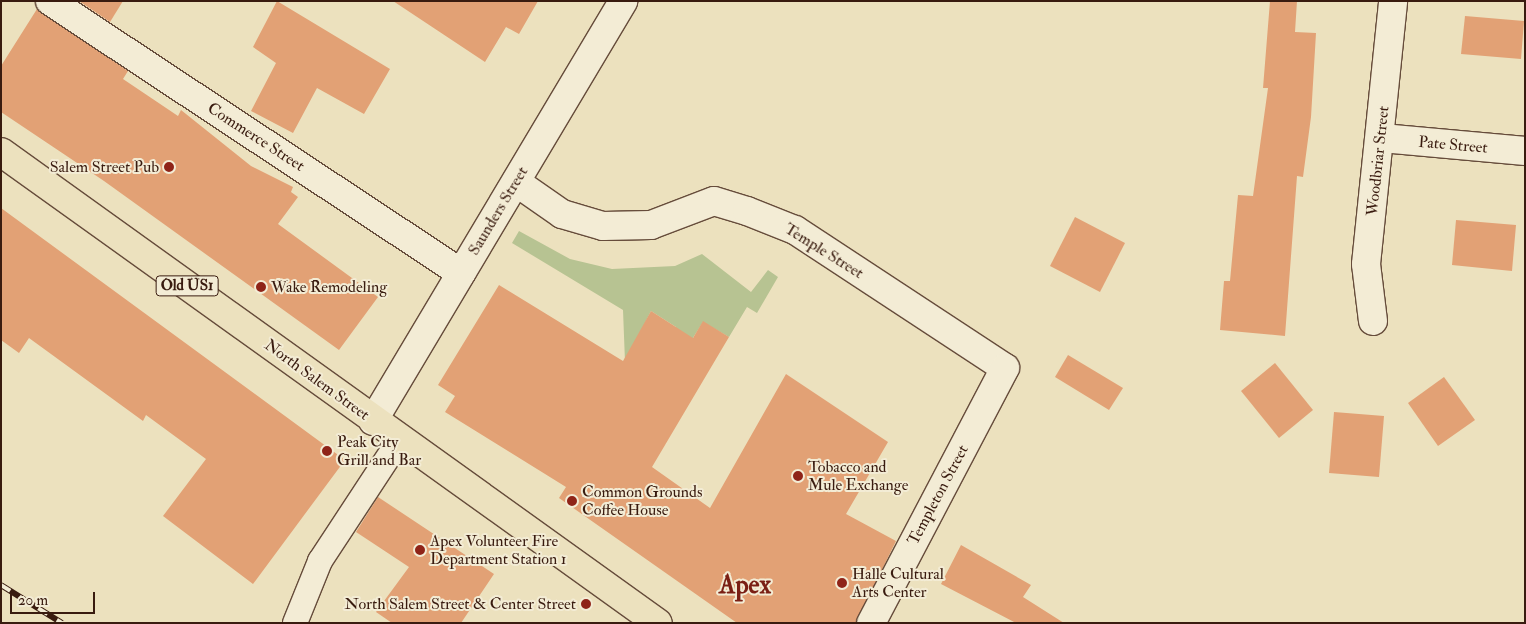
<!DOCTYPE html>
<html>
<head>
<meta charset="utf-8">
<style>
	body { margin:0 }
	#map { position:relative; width:1526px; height:624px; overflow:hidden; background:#ece1be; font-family:"IM FELL Double Pica",serif }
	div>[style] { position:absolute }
	.green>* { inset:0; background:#b7c392 }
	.building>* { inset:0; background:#e2a175 }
	.roads { filter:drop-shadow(1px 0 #664c3b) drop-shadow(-1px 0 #664c3b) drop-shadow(0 1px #664c3b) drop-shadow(0 -1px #664c3b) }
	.pedestrian>* { height:24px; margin:-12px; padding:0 12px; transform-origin:12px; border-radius:12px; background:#f3ecd5 }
	.minor>* { height:28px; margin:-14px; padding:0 14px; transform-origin:14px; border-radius:14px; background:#f3ecd5 }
	.primary>* { height:28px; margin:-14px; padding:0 14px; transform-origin:14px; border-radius:14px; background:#ece1be }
	.rail>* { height:5.5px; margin-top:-2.75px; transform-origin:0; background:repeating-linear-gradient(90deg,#f3ecd5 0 11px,#391b0f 0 22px); box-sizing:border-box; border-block:1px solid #391b0f }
	.dots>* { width:14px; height:14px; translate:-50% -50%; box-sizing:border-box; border:2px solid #f3ecd5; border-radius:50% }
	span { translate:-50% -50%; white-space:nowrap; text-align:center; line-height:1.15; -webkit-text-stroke:4px #f3ecd5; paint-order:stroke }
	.shield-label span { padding:1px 4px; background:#f3ecd5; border:1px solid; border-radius:4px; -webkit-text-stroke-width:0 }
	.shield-label { font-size:15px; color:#391b0f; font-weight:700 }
	.street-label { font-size:16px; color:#391b0f }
	.poi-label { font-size:16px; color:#391b0f }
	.right { translate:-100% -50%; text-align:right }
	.left { translate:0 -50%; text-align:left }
	.town-label { font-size:26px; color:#7a1f14; font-weight:700 }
	.frame { position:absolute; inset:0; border:2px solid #391b0f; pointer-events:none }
	.scale { position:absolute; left:10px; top:592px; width:85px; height:22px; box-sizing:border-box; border:2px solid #391b0f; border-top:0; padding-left:6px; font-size:15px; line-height:18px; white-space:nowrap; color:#391b0f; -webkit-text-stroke:4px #f3ecd5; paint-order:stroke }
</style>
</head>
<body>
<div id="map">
	<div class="green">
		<i style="clip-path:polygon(519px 231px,570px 259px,612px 269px,675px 266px,702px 254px,751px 292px,768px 270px,778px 277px,757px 313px,747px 307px,729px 337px,703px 322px,675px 366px,659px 356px,676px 327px,651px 311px,625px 362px,623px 310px,512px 243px)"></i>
	</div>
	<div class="building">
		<i style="clip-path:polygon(79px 1px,123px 1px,110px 22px)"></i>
		<i style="clip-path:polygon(277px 1px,390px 69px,364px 114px,317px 88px,293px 133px,251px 111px,276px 63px,253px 47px)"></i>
		<i style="clip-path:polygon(393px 1px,538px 1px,519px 34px,506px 27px,485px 62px)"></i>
		<i style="clip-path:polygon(1270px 1px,1297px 1px,1295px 32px,1316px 33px,1311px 117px,1303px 177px,1297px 176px,1285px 336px,1220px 330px,1224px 281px,1230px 281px,1238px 195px,1253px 196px,1268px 88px,1263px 88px)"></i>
		<i style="clip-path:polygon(37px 9px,128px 71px,123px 79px,178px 116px,181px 110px,251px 166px,293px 187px,291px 192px,298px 197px,278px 224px,378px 297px,339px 350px,104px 181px,1px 112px,1px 66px)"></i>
		<i style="clip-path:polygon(1465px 16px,1524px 21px,1521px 59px,1461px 54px)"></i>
		<i style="clip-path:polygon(1px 208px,345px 460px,253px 584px,163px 516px,206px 459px,146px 415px,143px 421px,29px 338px,19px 353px,1px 340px)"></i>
		<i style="clip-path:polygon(1075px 217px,1125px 243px,1100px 292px,1050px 266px)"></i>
		<i style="clip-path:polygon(1456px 220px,1516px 225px,1512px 271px,1452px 265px)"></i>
		<i style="clip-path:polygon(499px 285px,623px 361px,651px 311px,693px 338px,703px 321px,729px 337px,652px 467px,710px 508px,786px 374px,888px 442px,846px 514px,896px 541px,856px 623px,737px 623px,559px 498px,566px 487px,445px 412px,455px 396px,438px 385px)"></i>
		<i style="clip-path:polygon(1068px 355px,1123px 388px,1109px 410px,1055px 377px)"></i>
		<i style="clip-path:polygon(1275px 363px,1313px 410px,1279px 438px,1241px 391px)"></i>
		<i style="clip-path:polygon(1444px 377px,1475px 420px,1438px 446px,1408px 403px)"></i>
		<i style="clip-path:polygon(1334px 412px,1384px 416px,1379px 477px,1329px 473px)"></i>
		<i style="clip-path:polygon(378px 497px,494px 574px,461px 623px,392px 623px,376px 612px,409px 567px,356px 532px)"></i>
		<i style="clip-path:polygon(961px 545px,1031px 585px,1023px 597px,1064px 623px,1016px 623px,941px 584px)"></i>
	</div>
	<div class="roads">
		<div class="pedestrian">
			<i style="left:295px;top:623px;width:67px;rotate:-68deg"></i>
			<i style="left:320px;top:561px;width:146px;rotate:-56.7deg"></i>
		</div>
		<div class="minor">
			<i style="left:50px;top:1px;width:493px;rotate:33.5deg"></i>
			<i style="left:1382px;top:138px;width:144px;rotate:5.2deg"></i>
			<i style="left:516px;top:182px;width:56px;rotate:34.8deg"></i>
			<i style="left:562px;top:214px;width:43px;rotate:16.3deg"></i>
			<i style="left:603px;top:226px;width:48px;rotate:-1.2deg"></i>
			<i style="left:651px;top:225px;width:67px;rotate:-20.9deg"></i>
			<i style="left:714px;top:201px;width:34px;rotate:17deg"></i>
			<i style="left:747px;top:211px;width:52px;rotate:21.6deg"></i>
			<i style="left:795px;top:230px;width:251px;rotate:33.3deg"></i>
			<i style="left:1005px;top:368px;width:288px;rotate:117.7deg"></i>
			<i style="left:1373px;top:321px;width:57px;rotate:-97deg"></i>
			<i style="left:1366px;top:264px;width:264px;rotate:-84.1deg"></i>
			<i style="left:373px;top:421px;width:489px;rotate:-59.2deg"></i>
		</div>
		<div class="primary">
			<i style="left:1px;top:152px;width:808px;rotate:35.64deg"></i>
		</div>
	</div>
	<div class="rail">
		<i style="left:1px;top:585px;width:72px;rotate:31.9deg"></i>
	</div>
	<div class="dots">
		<i style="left:169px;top:167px;background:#8f2418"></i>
		<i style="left:261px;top:287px;background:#8f2418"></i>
		<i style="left:327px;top:451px;background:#8f2418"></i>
		<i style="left:798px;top:476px;background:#8f2418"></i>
		<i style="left:572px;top:501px;background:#8f2418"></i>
		<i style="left:420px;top:550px;background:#8f2418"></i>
		<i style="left:842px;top:583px;background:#8f2418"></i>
		<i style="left:586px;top:604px;background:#8f2418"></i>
	</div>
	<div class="shield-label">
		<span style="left:187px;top:286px">Old US1</span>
	</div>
	<div class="street-label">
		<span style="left:256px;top:137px;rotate:33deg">Commerce Street</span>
		<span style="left:1453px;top:145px;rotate:5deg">Pate Street</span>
		<span style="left:1378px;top:161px;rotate:-84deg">Woodbriar Street</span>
		<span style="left:498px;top:211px;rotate:-59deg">Saunders Street</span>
		<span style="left:824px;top:251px;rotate:32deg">Temple Street</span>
		<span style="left:317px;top:380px;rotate:36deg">North Salem Street</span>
		<span style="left:938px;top:495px;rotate:-62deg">Templeton Street</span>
	</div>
	<div class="poi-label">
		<span class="right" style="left:159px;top:167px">Salem Street Pub</span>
		<span class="left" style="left:271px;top:287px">Wake Remodeling</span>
		<span class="left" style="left:337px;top:451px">Peak City<br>Grill and Bar</span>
		<span class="left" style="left:808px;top:476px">Tobacco and<br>Mule Exchange</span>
		<span class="left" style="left:582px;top:501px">Common Grounds<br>Coffee House</span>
		<span class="left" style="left:430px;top:550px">Apex Volunteer Fire<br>Department Station 1</span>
		<span class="left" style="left:852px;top:583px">Halle Cultural<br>Arts Center</span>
		<span class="right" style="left:576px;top:604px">North Salem Street &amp; Center Street</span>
	</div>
	<div class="town-label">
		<span style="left:745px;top:586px">Apex</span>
	</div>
	<div class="frame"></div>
	<div class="scale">20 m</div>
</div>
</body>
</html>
